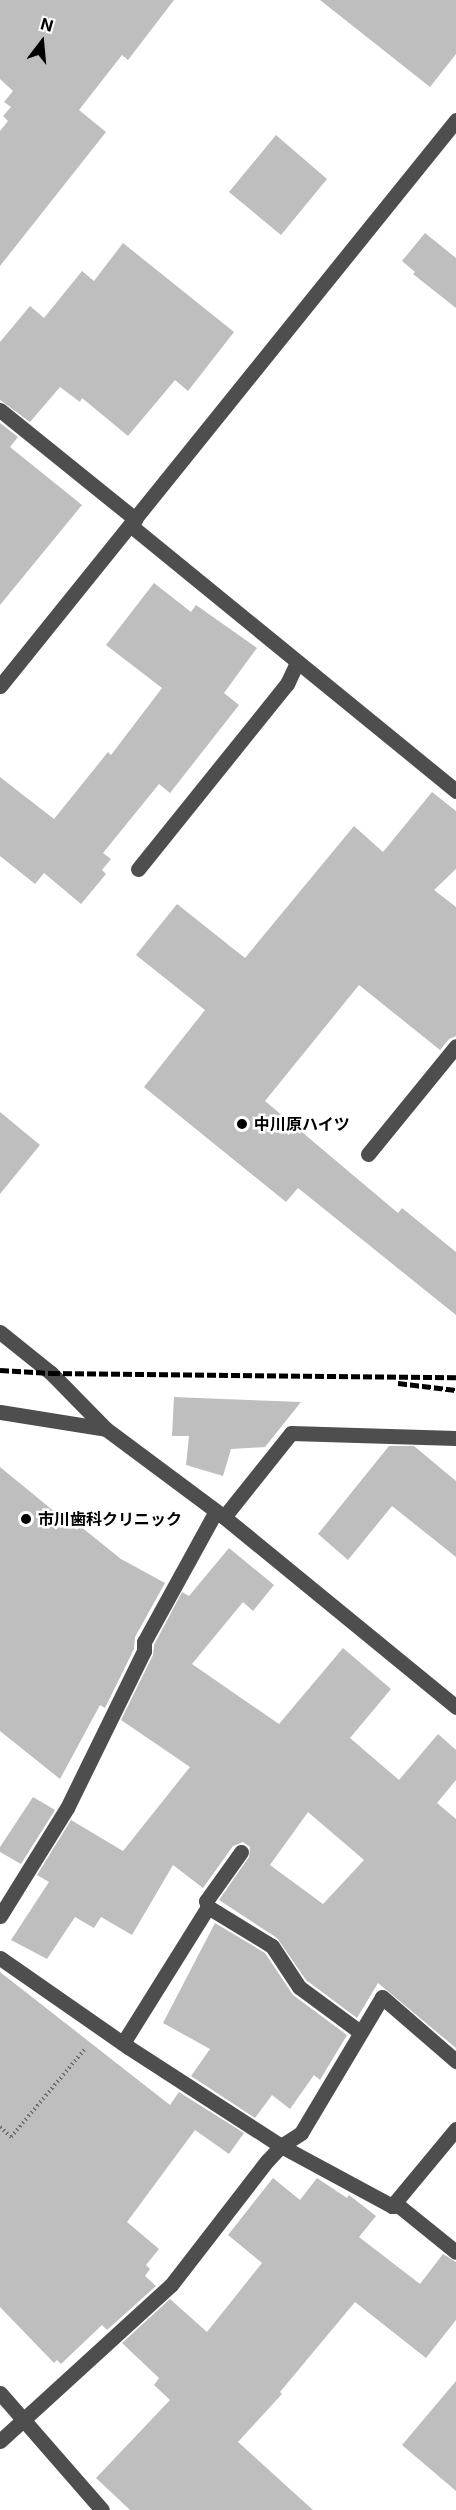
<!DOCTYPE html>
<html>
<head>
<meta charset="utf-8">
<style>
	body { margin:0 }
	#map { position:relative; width:456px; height:2510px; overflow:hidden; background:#fff; font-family:Inter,"Noto Sans JP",sans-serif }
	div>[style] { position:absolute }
	.building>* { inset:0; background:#bebebe }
	.path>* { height:4px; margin-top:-2px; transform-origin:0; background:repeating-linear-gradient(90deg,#707070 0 1.5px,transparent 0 4.5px) }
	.minor>* { height:15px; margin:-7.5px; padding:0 7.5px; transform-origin:7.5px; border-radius:7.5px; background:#4e4e4e }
	.rail>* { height:4.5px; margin-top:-2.25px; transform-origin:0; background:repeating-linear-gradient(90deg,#000 0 9px,transparent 0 12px) }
	.dots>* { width:16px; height:16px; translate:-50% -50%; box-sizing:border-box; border:3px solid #fff; border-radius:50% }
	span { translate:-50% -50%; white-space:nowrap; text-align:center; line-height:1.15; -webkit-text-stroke:5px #fff; paint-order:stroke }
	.poi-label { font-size:16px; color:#000; font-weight:700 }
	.left { translate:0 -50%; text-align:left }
	.north { position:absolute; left:12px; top:12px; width:60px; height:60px; -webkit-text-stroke:4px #fff; paint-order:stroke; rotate:16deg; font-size:16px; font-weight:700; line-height:24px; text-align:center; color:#000 }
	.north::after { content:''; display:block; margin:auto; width:21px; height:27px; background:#000; clip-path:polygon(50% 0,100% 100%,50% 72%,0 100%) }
</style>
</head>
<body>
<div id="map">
	<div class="building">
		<i style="clip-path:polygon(0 0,174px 0,128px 60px,122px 55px,79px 110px,106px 132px,0 266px,0 131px,8px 121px,3px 116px,11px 107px,4px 102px,13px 91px,0 79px)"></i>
		<i style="clip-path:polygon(320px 0,456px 0,456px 54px,430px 87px)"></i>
		<i style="clip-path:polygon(276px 135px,327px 179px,281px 235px,229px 192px)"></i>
		<i style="clip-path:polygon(425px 233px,456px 258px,456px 308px,413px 274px,415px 272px,402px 261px)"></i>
		<i style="clip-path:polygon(123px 243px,234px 332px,188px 391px,175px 380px,128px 436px,82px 398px,80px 402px,60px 387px,30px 422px,0 400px,0 342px,30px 306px,44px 318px,82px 271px,94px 281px)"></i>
		<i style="clip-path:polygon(0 423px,18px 437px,10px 447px,82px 505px,0 605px)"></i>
		<i style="clip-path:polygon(154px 583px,191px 612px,196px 605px,257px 648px,224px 693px,239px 705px,170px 793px,159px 784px,103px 853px,111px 859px,102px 870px,106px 874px,81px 904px,44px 873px,35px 884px,0 856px,0 777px,54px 819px,108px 752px,111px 755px,162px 688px,106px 645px)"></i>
		<i style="clip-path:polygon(432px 792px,456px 811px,456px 869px,434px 890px,456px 907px,456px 1036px,449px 1039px,440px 1050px,359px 985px,265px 1101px,398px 1213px,402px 1208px,456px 1252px,456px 1315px,298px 1188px,286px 1202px,144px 1087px,205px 1010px,136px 955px,177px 904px,245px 958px,354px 826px,383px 852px)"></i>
		<i style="clip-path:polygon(0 1112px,40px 1145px,0 1194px)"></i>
		<i style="clip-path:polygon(174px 1397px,223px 1399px,301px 1402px,265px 1447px,231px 1449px,223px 1476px,186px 1465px,189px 1436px,172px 1436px)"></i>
		<i style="clip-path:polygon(389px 1446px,414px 1446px,456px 1481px,456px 1557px,392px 1506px,348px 1560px,318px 1534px)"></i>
		<i style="clip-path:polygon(0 1467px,77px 1530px,80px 1526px,121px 1559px,165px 1583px,135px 1637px,134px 1649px,105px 1708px,100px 1705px,60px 1779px,0 1731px)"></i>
		<i style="clip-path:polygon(evenodd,229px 1548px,274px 1585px,253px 1611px,243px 1602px,192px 1664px,279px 1724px,343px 1648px,391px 1689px,350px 1738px,399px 1780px,438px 1734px,456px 1750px,456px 1780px,437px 1803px,456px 1819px,456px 2048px,378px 1983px,357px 2018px,306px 1980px,277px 1938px,219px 1900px,249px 1857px,250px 1847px,243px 1842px,233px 1846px,203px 1888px,173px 1865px,132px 1935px,101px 1917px,94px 1928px,75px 1917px,47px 1959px,11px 1940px,49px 1882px,37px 1875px,71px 1820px,123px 1851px,190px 1767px,121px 1720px,153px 1655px,154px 1645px,182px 1592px,189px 1596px,229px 1548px,308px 1812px,364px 1860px,323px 1904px,270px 1865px,308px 1812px)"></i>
		<i style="clip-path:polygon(33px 1797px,55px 1810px,21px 1864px,0 1852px,0 1847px)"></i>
		<i style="clip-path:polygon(215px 1923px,265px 1953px,293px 1995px,347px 2035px,320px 2080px,314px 2075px,290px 2109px,272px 2095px,255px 2118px,191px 2076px,210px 2049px,163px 2023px)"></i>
		<i style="clip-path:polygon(0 1972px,170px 2105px,179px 2092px,244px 2133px,229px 2154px,195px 2130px,127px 2222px,159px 2249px,146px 2265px,150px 2269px,145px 2276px,156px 2286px,107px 2330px,102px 2325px,61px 2364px,57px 2360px,54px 2363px,0 2307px)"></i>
		<i style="clip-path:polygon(273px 2178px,300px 2200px,317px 2178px,347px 2198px,349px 2195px,376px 2216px,359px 2237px,420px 2284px,443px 2254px,456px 2262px,456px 2320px,426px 2358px,355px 2302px,280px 2392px,282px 2394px,238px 2442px,313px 2510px,130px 2510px,96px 2478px,170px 2400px,154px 2385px,159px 2378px,122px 2343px,170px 2299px,207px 2332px,262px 2263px,228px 2235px)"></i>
		<i style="clip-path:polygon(456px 2381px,456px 2491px,402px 2445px)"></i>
	</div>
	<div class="path">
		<i style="left:0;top:2127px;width:15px;rotate:42deg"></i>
		<i style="left:11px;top:2137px;width:114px;rotate:-50deg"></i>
	</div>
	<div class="minor">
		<i style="left:0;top:410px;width:174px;rotate:38.9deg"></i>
		<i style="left:130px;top:525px;width:421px;rotate:39.2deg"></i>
		<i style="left:0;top:686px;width:727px;rotate:-51.14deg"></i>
		<i style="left:138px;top:869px;width:238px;rotate:-51.2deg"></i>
		<i style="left:287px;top:684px;width:23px;rotate:-65deg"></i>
		<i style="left:368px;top:1154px;width:139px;rotate:-50.8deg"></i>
		<i style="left:0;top:1332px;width:65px;rotate:38.8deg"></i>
		<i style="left:51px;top:1373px;width:78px;rotate:45.5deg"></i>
		<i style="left:106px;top:1429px;width:147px;rotate:36.7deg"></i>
		<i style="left:224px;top:1517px;width:300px;rotate:39.3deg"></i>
		<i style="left:0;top:1412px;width:107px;rotate:9.1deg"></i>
		<i style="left:224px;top:1517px;width:107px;rotate:-51.4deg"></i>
		<i style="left:291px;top:1433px;width:165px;rotate:1.7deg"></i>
		<i style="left:241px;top:1852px;width:60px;rotate:125.5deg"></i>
		<i style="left:206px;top:1901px;width:6px;rotate:72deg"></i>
		<i style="left:208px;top:1907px;width:75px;rotate:31.4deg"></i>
		<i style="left:272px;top:1946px;width:49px;rotate:56.6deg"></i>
		<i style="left:299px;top:1987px;width:76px;rotate:36.4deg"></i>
		<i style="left:0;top:1916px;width:127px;rotate:-58.2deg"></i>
		<i style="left:67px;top:1808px;width:175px;rotate:-63.9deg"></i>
		<i style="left:144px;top:1651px;width:9px;rotate:-90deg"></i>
		<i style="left:144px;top:1642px;width:149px;rotate:-61.2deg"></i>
		<i style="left:0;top:1958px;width:156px;rotate:34.8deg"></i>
		<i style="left:128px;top:2047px;width:182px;rotate:32.9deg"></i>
		<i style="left:281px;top:2146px;width:126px;rotate:28.4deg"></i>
		<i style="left:392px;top:2206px;width:7px"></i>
		<i style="left:399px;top:2206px;width:73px;rotate:38.9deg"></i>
		<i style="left:123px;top:2043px;width:160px;rotate:-58deg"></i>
		<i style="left:392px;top:2206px;width:100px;rotate:-50.3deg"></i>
		<i style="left:0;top:2393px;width:155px;rotate:48.9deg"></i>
		<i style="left:0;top:2441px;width:231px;rotate:-42.4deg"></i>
		<i style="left:171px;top:2285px;width:157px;rotate:-52.3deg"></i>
		<i style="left:267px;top:2161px;width:21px;rotate:-47deg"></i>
		<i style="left:281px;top:2146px;width:24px;rotate:-33deg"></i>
		<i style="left:301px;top:2133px;width:158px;rotate:-59.2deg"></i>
		<i style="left:382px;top:1997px;width:98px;rotate:40.9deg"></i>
	</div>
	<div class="rail">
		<i style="left:0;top:1370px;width:51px;rotate:3.4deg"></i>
		<i style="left:51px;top:1373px;width:405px;rotate:0.6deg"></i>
		<i style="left:398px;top:1383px;width:58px;rotate:6.9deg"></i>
	</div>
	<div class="dots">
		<i style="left:242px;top:1124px;background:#000"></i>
		<i style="left:26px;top:1519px;background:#000"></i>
	</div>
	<div class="poi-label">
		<span class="left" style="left:254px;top:1124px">中川原ハイツ</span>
		<span class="left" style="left:38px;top:1519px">市川歯科クリニック</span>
	</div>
	<div class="north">N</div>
</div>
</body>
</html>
